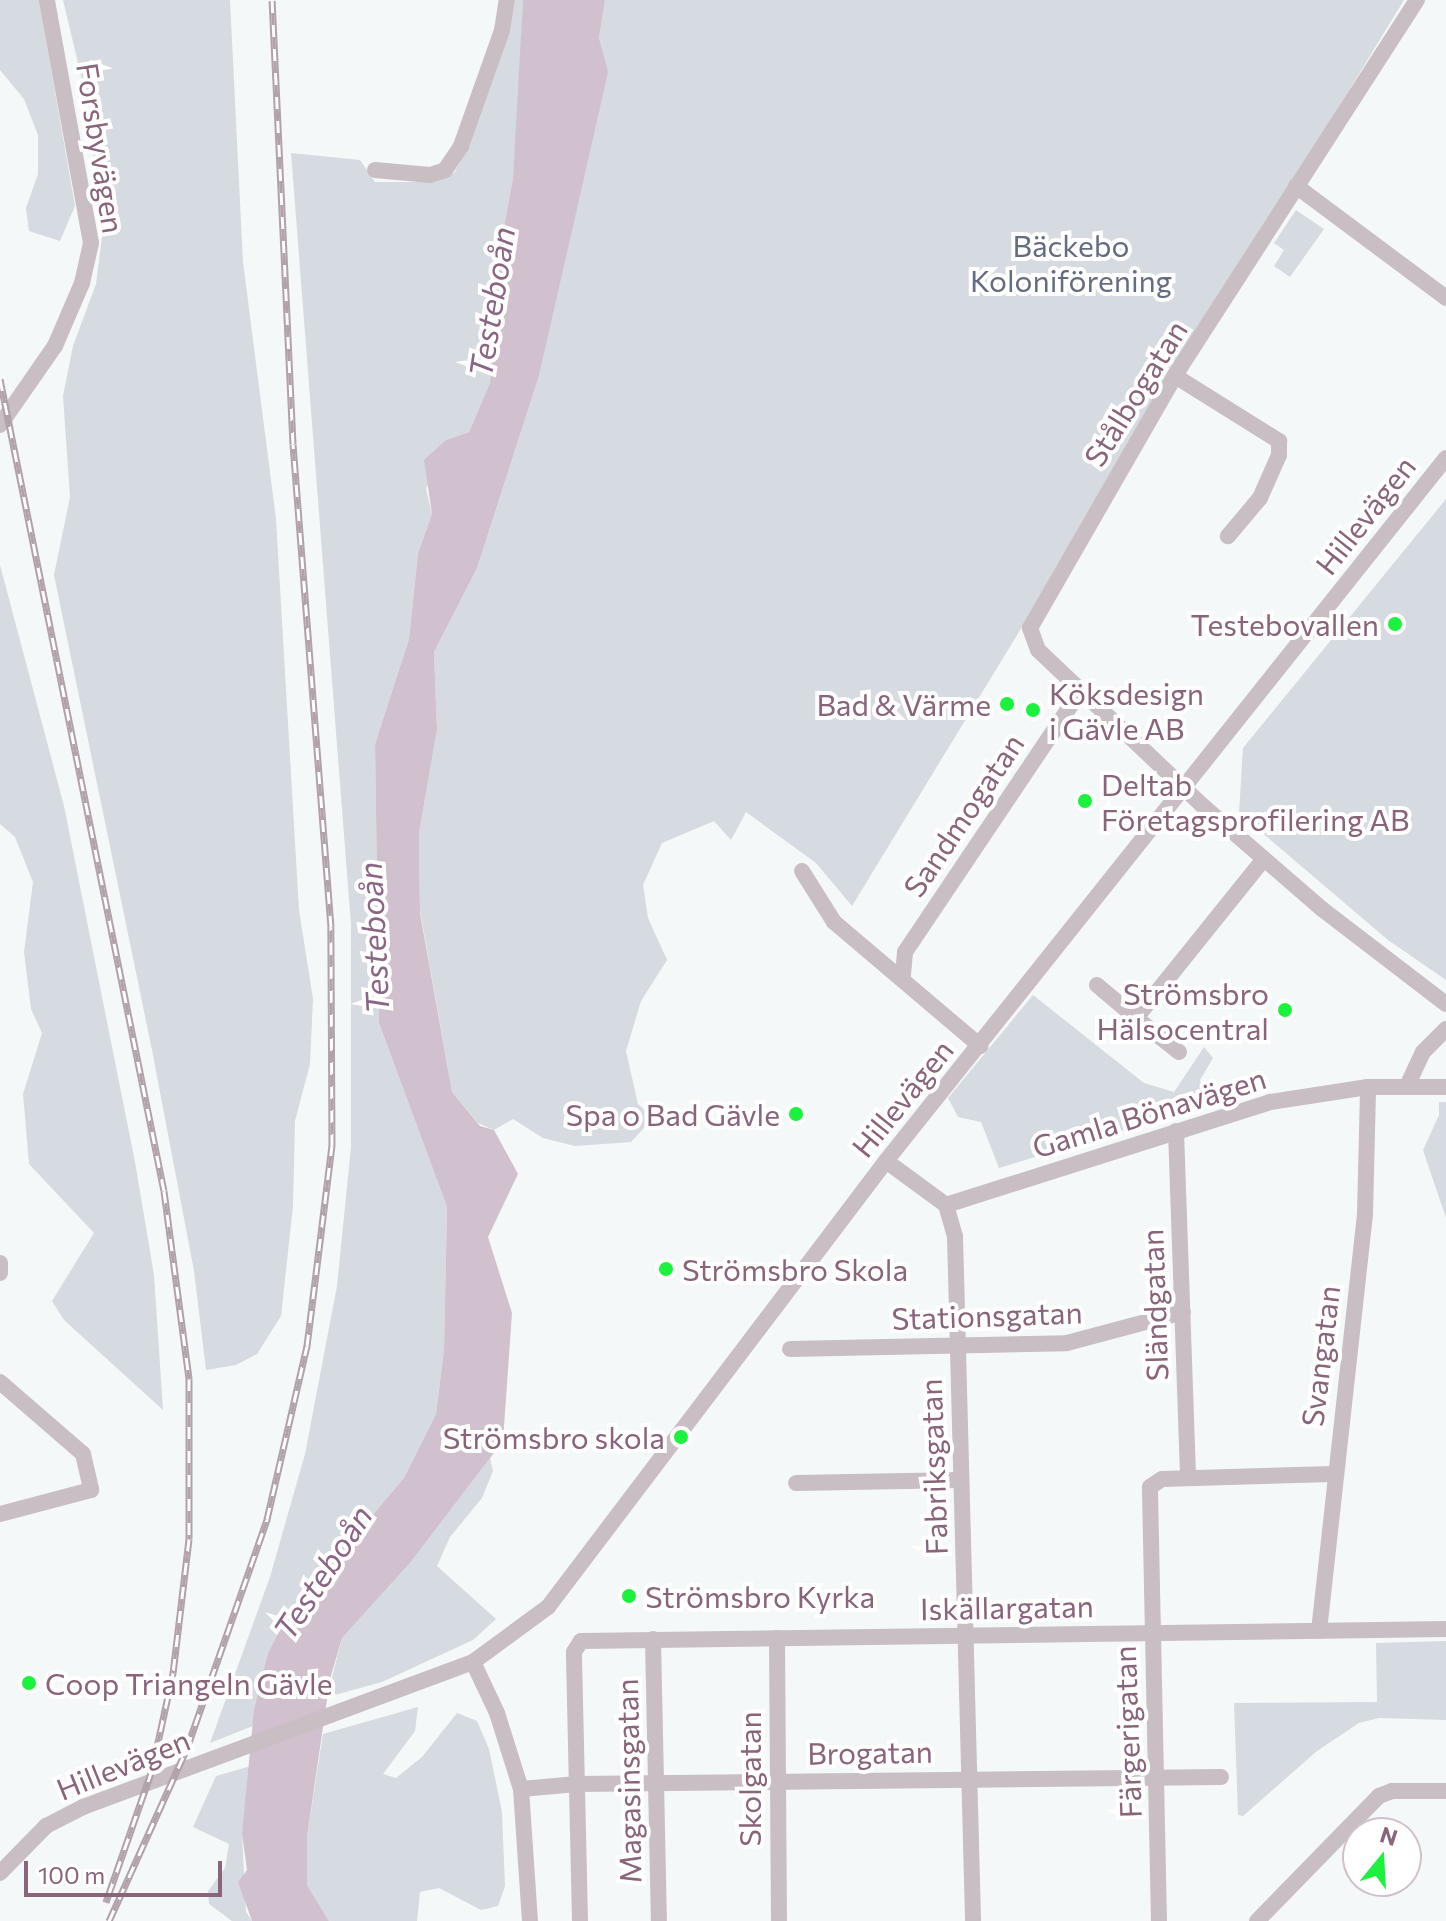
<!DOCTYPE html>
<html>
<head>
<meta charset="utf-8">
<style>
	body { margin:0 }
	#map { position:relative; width:1446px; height:1921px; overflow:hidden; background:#f5f8f8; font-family:Commissioner,sans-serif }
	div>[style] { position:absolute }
	.green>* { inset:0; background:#d6dae1 }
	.water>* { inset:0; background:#d1c0cd }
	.minor>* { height:16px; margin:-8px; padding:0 8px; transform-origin:8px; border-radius:8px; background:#c8bec4 }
	.rail>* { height:7px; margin-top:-3.5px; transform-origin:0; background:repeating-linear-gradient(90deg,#fff 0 12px,#b0a1aa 0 24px); box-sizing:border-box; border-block:2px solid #b0a1aa }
	.dots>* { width:22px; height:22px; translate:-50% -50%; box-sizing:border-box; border:4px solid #fff; border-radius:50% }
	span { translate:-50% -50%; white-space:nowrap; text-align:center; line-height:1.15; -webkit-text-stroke:8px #fff; paint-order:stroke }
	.street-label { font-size:30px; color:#89647b }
	.park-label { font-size:30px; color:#646c7f }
	.poi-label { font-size:30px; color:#89647b }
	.right { translate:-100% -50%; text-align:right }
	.left { translate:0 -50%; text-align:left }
	.water-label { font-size:32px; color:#8b6584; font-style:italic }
	.north { position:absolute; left:1342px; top:1817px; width:80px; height:80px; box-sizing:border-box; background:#fff; border:2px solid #d0c1ca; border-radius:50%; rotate:18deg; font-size:22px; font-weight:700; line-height:32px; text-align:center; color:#89647b }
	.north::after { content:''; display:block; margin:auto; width:28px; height:36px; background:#1bf23d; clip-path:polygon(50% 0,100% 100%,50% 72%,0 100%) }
	.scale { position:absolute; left:24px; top:1861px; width:198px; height:36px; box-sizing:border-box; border:4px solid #89647b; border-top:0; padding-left:10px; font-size:24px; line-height:28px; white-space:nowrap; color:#89647b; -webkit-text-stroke:6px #fff; paint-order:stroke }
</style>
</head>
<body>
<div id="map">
	<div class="green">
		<i style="clip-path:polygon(0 0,39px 0,75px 206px,60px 241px,29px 231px,26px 208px,38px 174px,38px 135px,24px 99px,0 70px)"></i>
		<i style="clip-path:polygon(63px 0,230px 0,243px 262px,276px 519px,299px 910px,313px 999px,310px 1064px,295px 1121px,293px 1206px,281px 1316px,257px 1354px,236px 1365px,206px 1370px,194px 1271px,152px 1050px,54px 575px,70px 497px,63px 396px,73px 346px,96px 284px,102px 237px,88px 105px)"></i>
		<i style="clip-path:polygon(512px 0,523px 0,519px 97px,513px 178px,499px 255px,490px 383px,469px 432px,446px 440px,426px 489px,432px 514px,418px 553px,409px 639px,375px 744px,379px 1023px,447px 1207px,444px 1349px,436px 1414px,404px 1478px,287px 1616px,268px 1653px,253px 1726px,210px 1743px,270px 1577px,305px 1454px,337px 1286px,351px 1147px,351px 925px,291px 153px,360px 160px,375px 182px,431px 182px,454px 173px,469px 146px)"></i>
		<i style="clip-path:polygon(605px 0,1404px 0,852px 906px,816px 863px,746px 812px,731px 840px,714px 821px,662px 843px,643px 885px,648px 918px,667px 960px,641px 1001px,626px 1051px,638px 1104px,653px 1118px,631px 1142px,575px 1146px,543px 1138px,513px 1119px,494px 1130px,478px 1123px,452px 1092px,420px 910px,419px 833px,437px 730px,434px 652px,477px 568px,539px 376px,607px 72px,599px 38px)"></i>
		<i style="clip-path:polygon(1296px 210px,1324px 229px,1290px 277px,1274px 266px,1284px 250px,1274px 243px)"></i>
		<i style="clip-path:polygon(1446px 499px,1446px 980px,1388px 940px,1239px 813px,1243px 748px)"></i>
		<i style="clip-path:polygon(0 565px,64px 806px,135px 1162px,154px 1275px,163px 1410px,64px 1320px,52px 1301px,94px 1233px,29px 1164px,23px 1094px,42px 1033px,31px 1009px,24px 952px,33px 882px,15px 837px,0 824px)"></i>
		<i style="clip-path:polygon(1033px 995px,1144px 1083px,1174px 1092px,1204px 1047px,1213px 1058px,1200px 1080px,1207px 1105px,999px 1168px,981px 1122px,958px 1117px,948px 1098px)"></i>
		<i style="clip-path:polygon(1439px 1102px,1446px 1102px,1446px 1218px,1423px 1150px,1439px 1115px)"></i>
		<i style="clip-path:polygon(490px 1458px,493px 1471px,482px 1498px,450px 1537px,437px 1566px,496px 1619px,473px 1640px,382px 1682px,327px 1697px,342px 1638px,410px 1563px)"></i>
		<i style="clip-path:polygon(1446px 1641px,1446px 1720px,1379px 1718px,1359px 1723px,1317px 1751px,1243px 1816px,1238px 1815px,1234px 1703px,1377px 1702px,1376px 1643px)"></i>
		<i style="clip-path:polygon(418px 1707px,415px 1731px,383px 1774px,396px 1778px,422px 1757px,457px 1713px,477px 1721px,489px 1749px,502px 1812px,505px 1886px,498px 1906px,481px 1910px,439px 1888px,420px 1892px,417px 1921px,329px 1921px,307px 1885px,307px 1837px,323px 1734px)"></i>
		<i style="clip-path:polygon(251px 1766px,242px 1834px,246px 1912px,252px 1921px,232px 1921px,209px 1904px,208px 1891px,225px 1868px,229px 1844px,193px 1827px,216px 1776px)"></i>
	</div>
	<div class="water">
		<i style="clip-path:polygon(523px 0,605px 0,599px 38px,608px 72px,539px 376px,477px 568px,434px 652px,437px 730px,419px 833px,420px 913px,452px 1092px,480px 1126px,494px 1130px,518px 1174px,488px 1237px,512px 1313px,503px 1441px,410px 1563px,342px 1638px,330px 1679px,307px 1837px,307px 1885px,329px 1921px,252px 1921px,238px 1882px,247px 1870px,242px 1834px,254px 1710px,268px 1653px,287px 1616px,404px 1478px,436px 1414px,444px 1349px,447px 1207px,379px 1023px,375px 744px,409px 639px,418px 553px,432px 514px,424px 460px,446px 440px,469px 432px,490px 383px,499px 255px,513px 178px)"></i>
	</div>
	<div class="minor">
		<i style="left:1417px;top:0;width:447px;rotate:122.8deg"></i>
		<i style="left:1175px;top:376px;width:291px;rotate:119.9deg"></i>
		<i style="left:1030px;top:628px;width:23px;rotate:70deg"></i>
		<i style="left:1038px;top:650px;width:227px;rotate:43.4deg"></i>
		<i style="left:1203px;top:806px;width:157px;rotate:40.9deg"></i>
		<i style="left:1322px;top:909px;width:156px;rotate:37.5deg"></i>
		<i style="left:375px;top:170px;width:55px;rotate:5.2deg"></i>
		<i style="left:430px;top:175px;width:16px;rotate:-18deg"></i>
		<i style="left:445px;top:170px;width:29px;rotate:-56deg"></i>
		<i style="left:461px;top:146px;width:123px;rotate:-70.5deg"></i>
		<i style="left:502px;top:30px;width:30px;rotate:-81deg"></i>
		<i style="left:1296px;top:186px;width:187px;rotate:36.7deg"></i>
		<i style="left:1175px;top:376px;width:123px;rotate:32deg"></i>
		<i style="left:1279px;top:441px;width:14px;rotate:90deg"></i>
		<i style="left:1279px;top:455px;width:47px;rotate:113.8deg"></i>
		<i style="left:1260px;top:498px;width:50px;rotate:130.1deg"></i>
		<i style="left:0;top:425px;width:96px;rotate:-55.2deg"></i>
		<i style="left:55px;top:346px;width:69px;rotate:-66.8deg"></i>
		<i style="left:82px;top:283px;width:41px;rotate:-77.3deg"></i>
		<i style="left:91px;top:243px;width:247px;rotate:-100.3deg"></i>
		<i style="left:802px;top:871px;width:60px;rotate:57.9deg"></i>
		<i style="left:834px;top:922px;width:192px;rotate:40.3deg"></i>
		<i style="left:903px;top:975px;width:23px;rotate:-85deg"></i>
		<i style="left:905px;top:952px;width:316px;rotate:-56.1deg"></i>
		<i style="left:1097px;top:985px;width:51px;rotate:40.2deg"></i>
		<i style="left:1179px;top:1052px;width:55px;rotate:-141.7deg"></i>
		<i style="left:1136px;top:1018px;width:204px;rotate:-51.2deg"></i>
		<i style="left:1408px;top:1084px;width:35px;rotate:-65deg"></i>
		<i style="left:1423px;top:1052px;width:33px;rotate:-45deg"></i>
		<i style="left:1176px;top:1131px;width:347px;rotate:88deg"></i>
		<i style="left:886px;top:1161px;width:74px;rotate:36.3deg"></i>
		<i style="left:946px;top:1205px;width:32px;rotate:74deg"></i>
		<i style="left:955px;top:1236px;width:685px;rotate:88.49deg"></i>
		<i style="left:946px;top:1205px;width:340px;rotate:-17.6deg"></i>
		<i style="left:1270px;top:1102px;width:99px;rotate:-8.7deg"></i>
		<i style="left:1368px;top:1087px;width:78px"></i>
		<i style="left:0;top:1263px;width:10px;rotate:90deg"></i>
		<i style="left:790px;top:1349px;width:277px;rotate:-1.2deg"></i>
		<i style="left:1067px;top:1343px;width:120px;rotate:-15deg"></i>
		<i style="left:0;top:1382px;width:110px;rotate:40.9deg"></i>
		<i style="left:83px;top:1454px;width:37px;rotate:77deg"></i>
		<i style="left:91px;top:1490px;width:94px;rotate:165.2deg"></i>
		<i style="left:796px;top:1483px;width:165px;rotate:-1deg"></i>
		<i style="left:1319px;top:1631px;width:420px;rotate:-83.7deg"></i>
		<i style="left:1365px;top:1214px;width:127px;rotate:-88.6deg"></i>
		<i style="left:777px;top:1638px;width:283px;rotate:89.6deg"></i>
		<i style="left:653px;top:1639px;width:282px;rotate:88.8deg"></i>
		<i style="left:473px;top:1662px;width:56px;rotate:64.8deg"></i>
		<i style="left:497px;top:1713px;width:80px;rotate:72.5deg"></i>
		<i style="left:521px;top:1789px;width:132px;rotate:86.1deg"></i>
		<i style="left:521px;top:1789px;width:56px;rotate:-5.1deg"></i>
		<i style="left:577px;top:1784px;width:644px;rotate:-0.62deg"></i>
		<i style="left:0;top:1873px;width:66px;rotate:-45.6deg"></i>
		<i style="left:46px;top:1826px;width:42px;rotate:-27.2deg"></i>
		<i style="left:83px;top:1807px;width:416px;rotate:-20.4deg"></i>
		<i style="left:473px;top:1662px;width:93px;rotate:-36.3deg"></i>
		<i style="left:548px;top:1607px;width:560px;rotate:-52.84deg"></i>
		<i style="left:886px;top:1161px;width:899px;rotate:-51.46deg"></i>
		<i style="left:580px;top:1921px;width:269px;rotate:-91.3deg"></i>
		<i style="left:574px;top:1652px;width:13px;rotate:-58deg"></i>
		<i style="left:581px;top:1641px;width:865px;rotate:-0.79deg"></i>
		<i style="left:1159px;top:1921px;width:434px;rotate:-91.2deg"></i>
		<i style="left:1150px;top:1487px;width:14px;rotate:-34deg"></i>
		<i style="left:1162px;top:1479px;width:171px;rotate:-1.7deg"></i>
		<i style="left:1257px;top:1921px;width:175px;rotate:-45.7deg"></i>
		<i style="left:1379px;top:1796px;width:14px;rotate:-21deg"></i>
		<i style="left:1392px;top:1791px;width:54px"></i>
	</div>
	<div class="rail">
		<i style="left:0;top:379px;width:828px;rotate:78.58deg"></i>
		<i style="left:164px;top:1191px;width:190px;rotate:82.4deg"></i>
		<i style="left:189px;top:1379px;width:160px;rotate:90deg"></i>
		<i style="left:189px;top:1539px;width:135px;rotate:96.8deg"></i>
		<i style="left:173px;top:1673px;width:99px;rotate:102.2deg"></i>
		<i style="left:152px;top:1770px;width:140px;rotate:109.2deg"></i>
		<i style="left:109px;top:1921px;width:190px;rotate:-65.7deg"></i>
		<i style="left:187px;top:1748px;width:243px;rotate:-70.7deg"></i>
		<i style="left:267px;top:1519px;width:178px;rotate:-77deg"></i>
		<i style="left:307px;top:1346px;width:202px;rotate:-82.9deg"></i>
		<i style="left:332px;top:1146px;width:219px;rotate:-90.3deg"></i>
		<i style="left:331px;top:927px;width:484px;rotate:-94.5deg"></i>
		<i style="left:293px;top:444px;width:444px;rotate:-92.7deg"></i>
	</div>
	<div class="dots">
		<i style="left:1395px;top:624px;background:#1bf23d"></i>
		<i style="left:1007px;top:704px;background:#1bf23d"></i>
		<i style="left:1033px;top:710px;background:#1bf23d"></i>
		<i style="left:1085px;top:801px;background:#1bf23d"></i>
		<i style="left:1285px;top:1010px;background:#1bf23d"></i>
		<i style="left:796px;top:1114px;background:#1bf23d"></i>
		<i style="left:666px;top:1269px;background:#1bf23d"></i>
		<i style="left:681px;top:1437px;background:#1bf23d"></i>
		<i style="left:629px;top:1596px;background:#1bf23d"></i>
		<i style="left:29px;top:1683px;background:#1bf23d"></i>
	</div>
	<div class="street-label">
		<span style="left:101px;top:148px;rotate:81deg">Forsbyvägen</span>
		<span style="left:1135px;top:393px;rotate:-58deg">Stålbogatan</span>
		<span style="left:1365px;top:515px;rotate:-52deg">Hillevägen</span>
		<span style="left:963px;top:815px;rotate:-56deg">Sandmogatan</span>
		<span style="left:902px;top:1098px;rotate:-51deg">Hillevägen</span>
		<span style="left:1149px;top:1112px;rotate:-17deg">Gamla Bönavägen</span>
		<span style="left:1154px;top:1305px;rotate:-92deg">Sländgatan</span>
		<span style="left:987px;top:1315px;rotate:-2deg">Stationsgatan</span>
		<span style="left:1320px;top:1356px;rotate:-83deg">Svangatan</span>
		<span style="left:933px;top:1467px;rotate:-92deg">Fabriksgatan</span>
		<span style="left:1007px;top:1607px;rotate:-1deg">Iskällargatan</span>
		<span style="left:1127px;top:1732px;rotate:-92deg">Färgerigatan</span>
		<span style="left:870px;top:1752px;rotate:-1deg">Brogatan</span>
		<span style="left:123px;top:1764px;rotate:-22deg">Hillevägen</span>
		<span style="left:749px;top:1779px;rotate:-90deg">Skolgatan</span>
		<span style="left:628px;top:1781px;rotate:-91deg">Magasinsgatan</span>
	</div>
	<div class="park-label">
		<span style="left:1071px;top:262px">Bäckebo<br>Koloniförening</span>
	</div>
	<div class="poi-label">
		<span class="right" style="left:1379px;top:624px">Testebovallen</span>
		<span class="left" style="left:1049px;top:710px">Köksdesign<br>i Gävle AB</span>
		<span class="right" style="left:991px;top:704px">Bad &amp; Värme</span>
		<span class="left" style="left:1101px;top:801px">Deltab<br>Företagsprofilering AB</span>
		<span class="right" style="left:1269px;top:1010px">Strömsbro<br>Hälsocentral</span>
		<span class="right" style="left:780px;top:1114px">Spa o Bad Gävle</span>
		<span class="left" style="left:682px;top:1269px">Strömsbro Skola</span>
		<span class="right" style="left:665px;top:1437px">Strömsbro skola</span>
		<span class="left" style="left:645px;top:1596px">Strömsbro Kyrka</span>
		<span class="left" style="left:45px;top:1683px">Coop Triangeln Gävle</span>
	</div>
	<div class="water-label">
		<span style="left:491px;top:302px;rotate:-81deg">Testeboån</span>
		<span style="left:373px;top:938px;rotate:-93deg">Testeboån</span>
		<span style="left:322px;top:1572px;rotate:-57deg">Testeboån</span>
	</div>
	<div class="north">N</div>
	<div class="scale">100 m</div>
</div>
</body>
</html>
